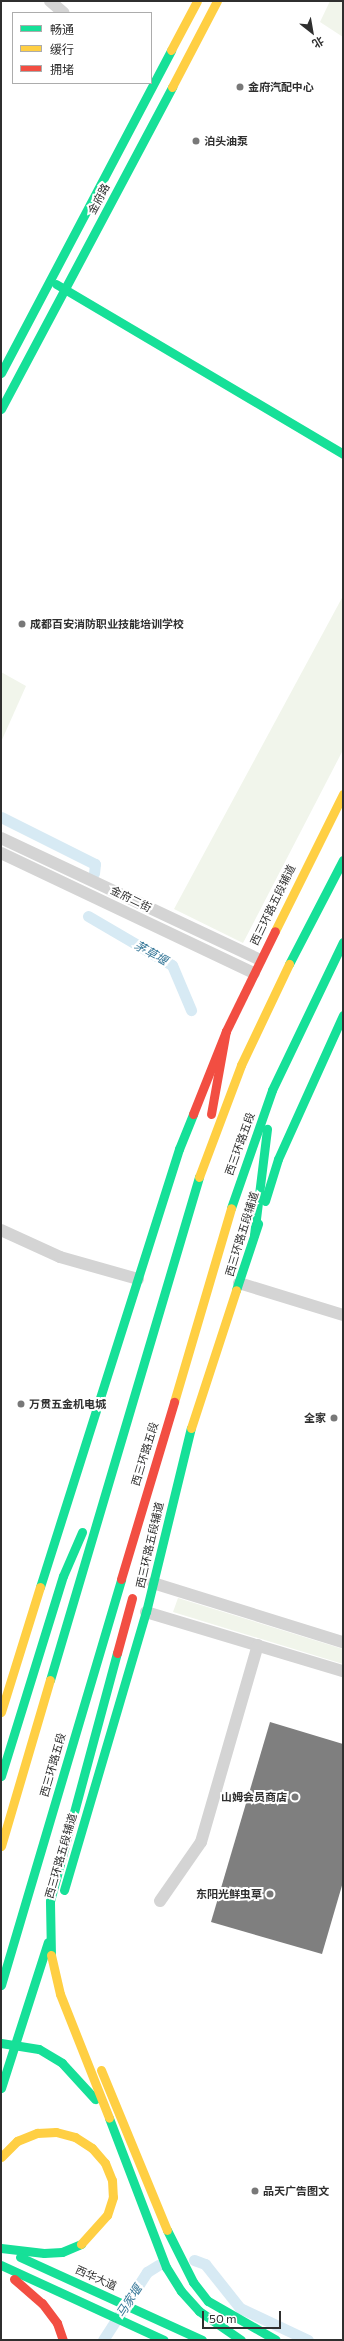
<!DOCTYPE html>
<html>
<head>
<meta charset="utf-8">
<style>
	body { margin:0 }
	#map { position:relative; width:344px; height:2341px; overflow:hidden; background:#fff; font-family:Commissioner,"Noto Sans SC",sans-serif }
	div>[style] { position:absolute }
	.green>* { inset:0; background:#f1f5eb }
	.canal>* { height:11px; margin:-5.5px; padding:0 5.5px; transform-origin:5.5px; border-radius:5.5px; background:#d7eaf4 }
	.building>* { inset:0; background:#7f7f7f }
	.street>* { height:12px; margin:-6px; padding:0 6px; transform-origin:6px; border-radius:6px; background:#d4d4d4 }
	.fast>* { height:9px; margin:-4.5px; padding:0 4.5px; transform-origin:4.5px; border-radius:4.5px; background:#16e098 }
	.slow>* { height:9px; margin:-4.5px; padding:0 4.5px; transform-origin:4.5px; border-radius:4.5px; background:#ffcf43 }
	.jam>* { height:9px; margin:-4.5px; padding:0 4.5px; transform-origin:4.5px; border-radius:4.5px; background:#f24e42 }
	.fast-bridge>* { height:9px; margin:-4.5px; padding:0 4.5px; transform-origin:4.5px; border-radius:4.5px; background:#16e098 }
	.slow-bridge>* { height:9px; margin:-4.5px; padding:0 4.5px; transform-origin:4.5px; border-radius:4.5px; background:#ffcf43 }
	.jam-bridge>* { height:9px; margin:-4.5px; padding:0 4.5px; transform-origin:4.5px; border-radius:4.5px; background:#f24e42 }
	.dots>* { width:11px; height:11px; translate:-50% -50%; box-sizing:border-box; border:2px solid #fff; border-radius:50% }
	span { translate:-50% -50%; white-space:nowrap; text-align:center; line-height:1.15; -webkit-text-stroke:4px #fff; paint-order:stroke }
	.poi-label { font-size:11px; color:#2f2f2f; font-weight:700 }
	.left { translate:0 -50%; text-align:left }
	.right { translate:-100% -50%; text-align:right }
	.street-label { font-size:11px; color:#2f2f2f }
	.water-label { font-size:12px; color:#367798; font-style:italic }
	.frame { position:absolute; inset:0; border:2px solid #2f2f2f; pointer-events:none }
	.legend { position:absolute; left:12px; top:12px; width:140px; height:72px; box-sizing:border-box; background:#fff; border:1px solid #acacac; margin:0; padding:5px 7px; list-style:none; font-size:12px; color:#2f2f2f }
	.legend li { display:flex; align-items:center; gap:8px; height:20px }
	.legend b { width:20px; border:1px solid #acacac }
	.north { position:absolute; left:292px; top:12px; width:40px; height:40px; -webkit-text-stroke:3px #fff; paint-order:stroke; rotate:149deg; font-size:11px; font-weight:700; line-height:16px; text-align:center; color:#2f2f2f }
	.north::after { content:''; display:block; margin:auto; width:14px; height:18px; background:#2f2f2f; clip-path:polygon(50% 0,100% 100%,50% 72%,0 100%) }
	.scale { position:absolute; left:202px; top:2311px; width:79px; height:18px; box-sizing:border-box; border:2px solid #2f2f2f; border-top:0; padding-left:5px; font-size:12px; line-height:14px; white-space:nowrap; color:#2f2f2f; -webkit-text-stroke:3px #fff; paint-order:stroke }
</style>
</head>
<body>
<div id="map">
	<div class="green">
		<i style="clip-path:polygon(330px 1px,343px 1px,343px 37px,320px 22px)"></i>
		<i style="clip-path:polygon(343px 596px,343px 750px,243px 943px,174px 909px)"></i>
		<i style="clip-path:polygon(1px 672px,26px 686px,1px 742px)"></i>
		<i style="clip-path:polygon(178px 1598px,343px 1649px,343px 1664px,173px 1612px)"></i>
	</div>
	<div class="canal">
		<i style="left:1px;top:817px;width:105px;rotate:26.6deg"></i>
		<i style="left:95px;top:864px;width:9px;rotate:96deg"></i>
		<i style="left:88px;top:916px;width:97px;rotate:30.3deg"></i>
		<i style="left:172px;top:965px;width:49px;rotate:67.1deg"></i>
		<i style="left:194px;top:2260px;width:12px;rotate:20deg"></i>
		<i style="left:205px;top:2264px;width:56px;rotate:51.5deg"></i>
		<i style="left:240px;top:2308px;width:75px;rotate:25.2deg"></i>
		<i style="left:103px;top:2340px;width:81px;rotate:-57.1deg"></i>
		<i style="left:147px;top:2272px;width:13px;rotate:-32deg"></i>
	</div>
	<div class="building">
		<i style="clip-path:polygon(270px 1722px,343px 1744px,343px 1882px,322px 1954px,211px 1922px)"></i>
	</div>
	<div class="street">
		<i style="left:50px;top:1px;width:18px;rotate:41deg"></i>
		<i style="left:1px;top:838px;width:286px;rotate:25.2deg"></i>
		<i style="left:1px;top:853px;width:280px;rotate:25.4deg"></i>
		<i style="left:1px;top:1230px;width:65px;rotate:24.6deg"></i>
		<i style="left:60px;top:1257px;width:81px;rotate:15.8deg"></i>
		<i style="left:239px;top:1283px;width:109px;rotate:17.1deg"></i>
		<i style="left:153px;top:1583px;width:199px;rotate:17.3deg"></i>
		<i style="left:146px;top:1612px;width:206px;rotate:16.7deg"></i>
		<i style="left:160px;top:1901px;width:72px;rotate:-55.2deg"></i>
		<i style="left:201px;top:1842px;width:205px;rotate:-73.9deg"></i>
	</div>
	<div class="fast">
		<i style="left:56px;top:284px;width:334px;rotate:30.6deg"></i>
		<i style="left:1px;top:373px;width:365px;rotate:-62.2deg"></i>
		<i style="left:1px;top:409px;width:365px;rotate:-62deg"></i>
		<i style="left:289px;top:964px;width:117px;rotate:-62.6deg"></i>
		<i style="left:265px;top:1201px;width:44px;rotate:-72.8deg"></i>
		<i style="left:278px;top:1159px;width:158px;rotate:-65.7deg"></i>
		<i style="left:231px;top:1208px;width:125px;rotate:-70.8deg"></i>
		<i style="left:272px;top:1090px;width:164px;rotate:-64.4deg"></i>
		<i style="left:254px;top:1235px;width:107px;rotate:-83deg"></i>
		<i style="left:236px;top:1290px;width:70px;rotate:-71.6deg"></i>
		<i style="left:40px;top:1587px;width:460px;rotate:-72.4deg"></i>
		<i style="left:179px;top:1149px;width:38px;rotate:-68deg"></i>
		<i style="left:50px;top:1680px;width:525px;rotate:-73.5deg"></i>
		<i style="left:1px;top:1776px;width:209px;rotate:-72.8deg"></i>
		<i style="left:63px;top:1576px;width:48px;rotate:-66.6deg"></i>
		<i style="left:64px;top:1890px;width:290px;rotate:-73.6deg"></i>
		<i style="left:146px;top:1612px;width:189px;rotate:-76.3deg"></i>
		<i style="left:1px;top:1985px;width:423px;rotate:-73.5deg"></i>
		<i style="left:1px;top:2088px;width:153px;rotate:-72.2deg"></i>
		<i style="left:109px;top:2118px;width:160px;rotate:69.1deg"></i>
		<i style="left:166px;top:2267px;width:28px;rotate:58deg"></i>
		<i style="left:181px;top:2291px;width:27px;rotate:48deg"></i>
		<i style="left:199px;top:2311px;width:51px;rotate:34.6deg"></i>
		<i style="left:167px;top:2230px;width:58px;rotate:63.4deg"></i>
		<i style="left:193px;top:2282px;width:24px;rotate:52deg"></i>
		<i style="left:208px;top:2301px;width:78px;rotate:29.8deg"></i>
		<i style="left:1px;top:2248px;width:43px;rotate:6.6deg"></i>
		<i style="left:44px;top:2253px;width:18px;rotate:-3deg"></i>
		<i style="left:62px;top:2252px;width:21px;rotate:-23deg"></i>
		<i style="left:20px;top:2257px;width:200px;rotate:24.5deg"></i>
		<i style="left:1px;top:2265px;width:179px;rotate:24.7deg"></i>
	</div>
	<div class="slow">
		<i style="left:171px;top:50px;width:55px;rotate:-62deg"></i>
		<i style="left:172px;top:87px;width:97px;rotate:-62.4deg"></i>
		<i style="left:275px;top:931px;width:153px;rotate:-63.6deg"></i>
		<i style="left:199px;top:1177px;width:120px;rotate:-69.4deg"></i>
		<i style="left:241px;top:1065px;width:112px;rotate:-64.6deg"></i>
		<i style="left:174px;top:1402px;width:202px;rotate:-73.6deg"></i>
		<i style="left:191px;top:1428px;width:145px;rotate:-71.9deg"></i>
		<i style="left:1px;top:1712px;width:131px;rotate:-72.7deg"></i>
		<i style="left:1px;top:1846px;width:173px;rotate:-73.6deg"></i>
		<i style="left:101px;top:2070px;width:173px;rotate:67.6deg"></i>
		<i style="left:1px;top:2157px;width:23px;rotate:-45deg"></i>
		<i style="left:17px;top:2141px;width:22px;rotate:-22deg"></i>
		<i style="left:37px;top:2133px;width:19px;rotate:-3deg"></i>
		<i style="left:56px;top:2132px;width:20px;rotate:15deg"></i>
		<i style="left:75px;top:2137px;width:20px;rotate:33deg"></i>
		<i style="left:92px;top:2148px;width:20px;rotate:49deg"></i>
		<i style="left:105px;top:2163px;width:18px;rotate:68deg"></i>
		<i style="left:112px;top:2180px;width:17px;rotate:87deg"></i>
		<i style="left:113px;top:2197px;width:19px;rotate:108deg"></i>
		<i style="left:107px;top:2215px;width:39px;rotate:132deg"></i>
	</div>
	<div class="jam">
		<i style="left:193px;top:1114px;width:89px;rotate:-68.3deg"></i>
		<i style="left:226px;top:1031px;width:111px;rotate:-63.9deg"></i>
		<i style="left:211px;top:1114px;width:84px;rotate:-79.8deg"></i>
		<i style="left:121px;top:1579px;width:185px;rotate:-73.3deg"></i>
		<i style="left:14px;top:2279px;width:37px;rotate:41deg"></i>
		<i style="left:42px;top:2303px;width:25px;rotate:53deg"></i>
		<i style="left:57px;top:2323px;width:18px;rotate:71deg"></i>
	</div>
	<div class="fast-bridge">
		<i style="left:51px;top:1955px;width:54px;rotate:-91.1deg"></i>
		<i style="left:50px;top:1901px;width:257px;rotate:-74.9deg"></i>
		<i style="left:1px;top:2043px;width:38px;rotate:9deg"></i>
		<i style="left:39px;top:2049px;width:27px;rotate:31deg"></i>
		<i style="left:62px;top:2063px;width:49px;rotate:47.5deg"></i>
	</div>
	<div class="slow-bridge">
		<i style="left:51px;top:1955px;width:40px;rotate:77deg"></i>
		<i style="left:60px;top:1994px;width:133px;rotate:68.4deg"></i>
	</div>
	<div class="jam-bridge">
		<i style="left:117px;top:1653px;width:57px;rotate:-74.7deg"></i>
	</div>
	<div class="dots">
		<i style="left:240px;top:87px;background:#787878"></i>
		<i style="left:196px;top:141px;background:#787878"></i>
		<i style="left:22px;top:624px;background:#787878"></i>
		<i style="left:21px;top:1404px;background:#787878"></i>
		<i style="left:334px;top:1418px;background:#787878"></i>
		<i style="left:295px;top:1797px;background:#787878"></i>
		<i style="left:270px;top:1894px;background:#787878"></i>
		<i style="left:255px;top:2191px;background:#787878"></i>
	</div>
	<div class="poi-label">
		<span class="left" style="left:248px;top:87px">金府汽配中心</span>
		<span class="left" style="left:204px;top:141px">泊头油泵</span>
		<span class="left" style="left:30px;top:624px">成都百安消防职业技能培训学校</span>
		<span class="left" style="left:29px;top:1404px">万贯五金机电城</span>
		<span class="right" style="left:326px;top:1418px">全家</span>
		<span class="right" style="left:287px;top:1797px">山姆会员商店</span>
		<span class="right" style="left:262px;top:1894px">东阳光鲜虫草</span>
		<span class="left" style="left:263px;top:2191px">品天广告图文</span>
	</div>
	<div class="street-label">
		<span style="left:99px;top:199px;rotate:-62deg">金府路</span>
		<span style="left:131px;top:899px;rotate:26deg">金府二街</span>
		<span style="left:273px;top:905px;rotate:-64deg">西三环路五段辅道</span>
		<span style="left:240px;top:1144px;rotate:-70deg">西三环路五段</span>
		<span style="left:242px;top:1234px;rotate:-73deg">西三环路五段辅道</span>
		<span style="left:145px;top:1454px;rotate:-73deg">西三环路五段</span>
		<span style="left:150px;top:1545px;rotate:-77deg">西三环路五段辅道</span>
		<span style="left:53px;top:1765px;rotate:-74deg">西三环路五段</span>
		<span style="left:61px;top:1856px;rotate:-74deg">西三环路五段辅道</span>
		<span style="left:96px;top:2278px;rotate:24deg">西华大道</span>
	</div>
	<div class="water-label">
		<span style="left:151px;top:953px;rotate:29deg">茅草堰</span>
		<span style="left:129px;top:2301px;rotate:-57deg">马家堰</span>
	</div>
	<div class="frame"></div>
	<ul class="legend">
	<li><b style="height:5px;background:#16e098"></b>畅通</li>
	<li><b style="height:5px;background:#ffcf43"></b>缓行</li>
	<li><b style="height:5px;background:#f24e42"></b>拥堵</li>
	</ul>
	<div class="north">北</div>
	<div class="scale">50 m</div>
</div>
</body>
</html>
